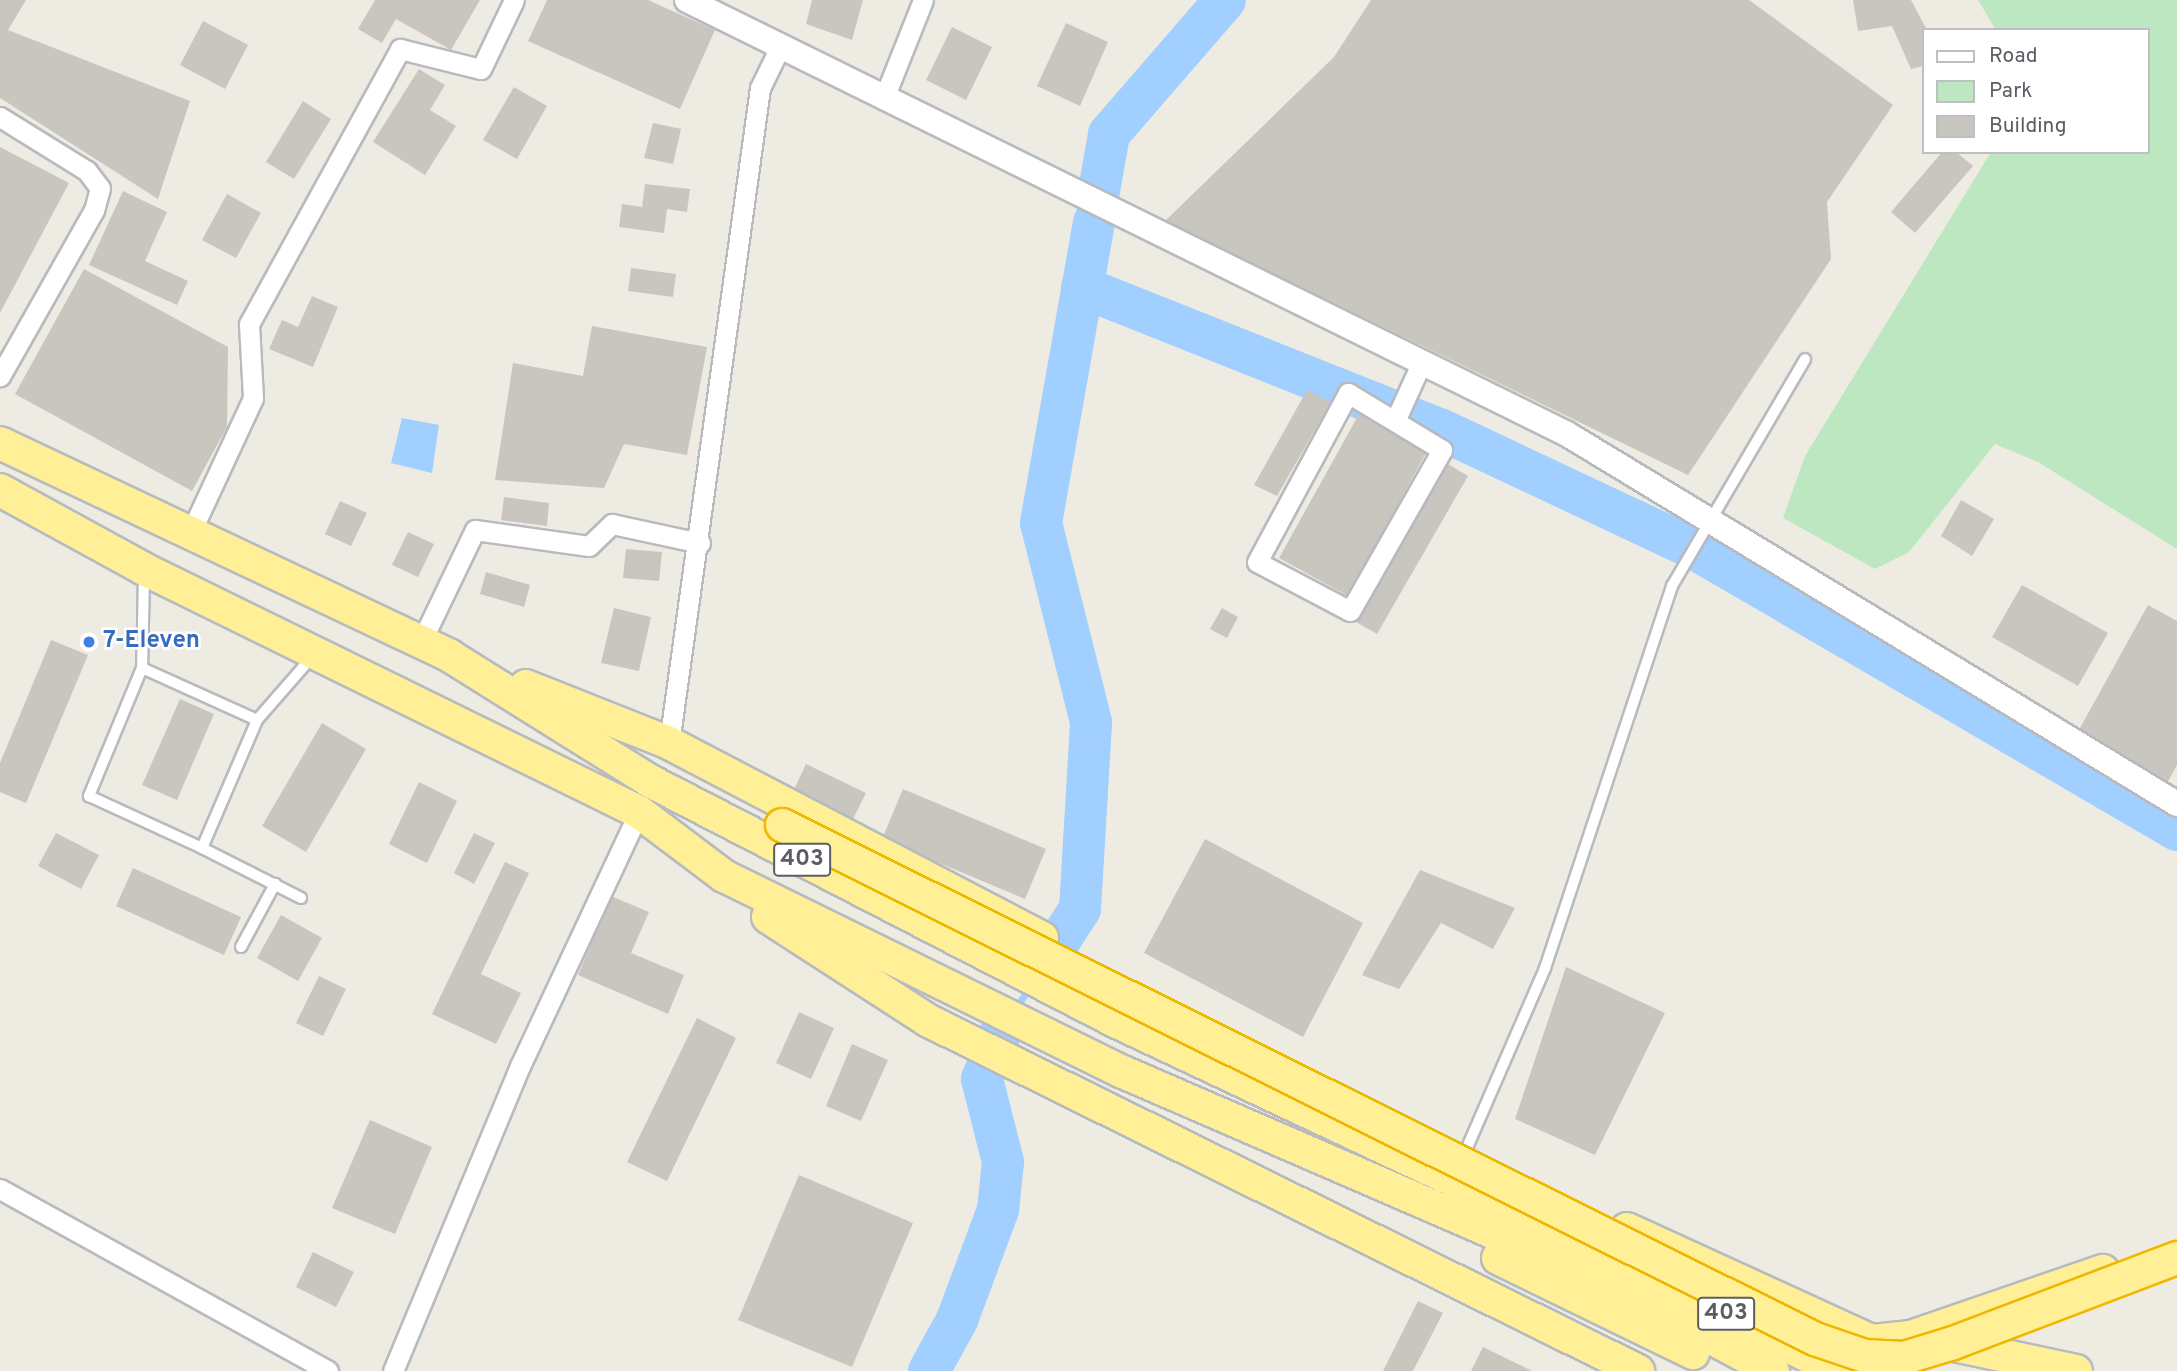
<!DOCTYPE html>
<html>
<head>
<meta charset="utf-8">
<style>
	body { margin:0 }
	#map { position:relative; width:2177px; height:1371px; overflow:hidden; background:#eeece2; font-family:Overpass,sans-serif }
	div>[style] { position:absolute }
	.green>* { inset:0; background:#bde7c0 }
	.water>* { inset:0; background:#a1cfff }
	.stream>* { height:7px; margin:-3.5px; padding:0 3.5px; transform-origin:3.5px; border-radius:3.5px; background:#a1cfff }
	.river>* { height:42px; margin:-21px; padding:0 21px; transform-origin:21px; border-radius:21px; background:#a1cfff }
	.building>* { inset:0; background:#c9c6bf }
	.roads { filter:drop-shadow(2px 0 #b7babf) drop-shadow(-2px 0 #b7babf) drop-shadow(0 2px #b7babf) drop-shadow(0 -2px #b7babf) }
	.service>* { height:10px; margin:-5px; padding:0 5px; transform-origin:5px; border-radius:5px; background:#fff }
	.minor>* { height:19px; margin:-9.5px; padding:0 9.5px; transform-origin:9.5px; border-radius:9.5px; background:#fff }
	.tertiary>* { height:24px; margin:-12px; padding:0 12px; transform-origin:12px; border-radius:12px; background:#fff }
	.trunk>* { height:32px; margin:-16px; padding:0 16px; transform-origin:16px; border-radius:16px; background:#fff097 }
	.bridges { filter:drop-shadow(2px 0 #f0b700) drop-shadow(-2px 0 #f0b700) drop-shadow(0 2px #f0b700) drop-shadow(0 -2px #f0b700) }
	.trunk-bridge>* { height:32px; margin:-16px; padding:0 16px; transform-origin:16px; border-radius:16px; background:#fff097 }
	.dots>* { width:19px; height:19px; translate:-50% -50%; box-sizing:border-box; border:4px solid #fff; border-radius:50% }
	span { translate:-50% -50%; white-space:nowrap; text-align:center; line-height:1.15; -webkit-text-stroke:5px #fff; paint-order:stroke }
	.shield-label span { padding:2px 5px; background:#fff; border:2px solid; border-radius:5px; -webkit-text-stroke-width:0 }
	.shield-label { font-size:23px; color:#5a5e64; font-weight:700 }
	.shop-label { font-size:24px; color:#366cbe; font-weight:700 }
	.left { translate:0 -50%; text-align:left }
	.legend { position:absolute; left:1922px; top:28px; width:228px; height:126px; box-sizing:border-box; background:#fff; border:2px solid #bdbfc1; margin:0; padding:9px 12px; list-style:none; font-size:21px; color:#5a5e64 }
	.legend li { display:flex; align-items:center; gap:14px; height:35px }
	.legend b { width:35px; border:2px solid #bdbfc1 }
</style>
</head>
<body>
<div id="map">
	<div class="green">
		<i style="clip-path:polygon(1978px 0,2177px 0,2177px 549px,2038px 462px,1995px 444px,1909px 552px,1875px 569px,1783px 518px,1805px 456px,1991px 152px,2147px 152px,2147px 30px,1996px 30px)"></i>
	</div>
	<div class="water">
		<i style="clip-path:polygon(402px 418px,439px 425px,432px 473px,391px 463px)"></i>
	</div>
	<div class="stream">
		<i style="left:1018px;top:1005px;width:13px;rotate:-58deg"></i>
	</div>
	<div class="river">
		<i style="left:1099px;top:191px;width:58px;rotate:-80deg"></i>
		<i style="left:1109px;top:134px;width:177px;rotate:-49.1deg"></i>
		<i style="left:1082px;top:287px;width:387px;rotate:21.7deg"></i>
		<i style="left:1442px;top:430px;width:280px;rotate:25.2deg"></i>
		<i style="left:1695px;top:549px;width:558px;rotate:30.24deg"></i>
		<i style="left:1042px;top:968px;width:70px;rotate:-57.2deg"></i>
		<i style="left:1080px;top:909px;width:187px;rotate:-86.6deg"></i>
		<i style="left:1091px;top:722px;width:205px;rotate:-104.1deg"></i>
		<i style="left:1041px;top:523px;width:306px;rotate:-80deg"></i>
		<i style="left:929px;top:1371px;width:58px;rotate:-61.2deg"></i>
		<i style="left:957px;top:1320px;width:117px;rotate:-69.6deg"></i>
		<i style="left:998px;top:1210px;width:48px;rotate:-84.1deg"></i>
		<i style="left:1003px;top:1162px;width:86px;rotate:-104.2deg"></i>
		<i style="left:982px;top:1079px;width:51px;rotate:-68deg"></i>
	</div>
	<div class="building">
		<i style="clip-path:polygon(0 0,26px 0,8px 30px,190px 101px,158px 199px,0 98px)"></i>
		<i style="clip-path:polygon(375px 0,480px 0,451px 50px,396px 19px,382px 43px,358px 29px)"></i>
		<i style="clip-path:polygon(547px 0,648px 0,715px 30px,680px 109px,528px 41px)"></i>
		<i style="clip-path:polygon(812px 0,863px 0,852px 40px,806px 24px)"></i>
		<i style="clip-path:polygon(1371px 0,1749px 0,1893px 105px,1827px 202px,1831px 259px,1688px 475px,1165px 221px,1334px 57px)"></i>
		<i style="clip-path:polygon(1853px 0,1911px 0,1927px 30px,1923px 66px,1911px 69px,1892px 26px,1858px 31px)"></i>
		<i style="clip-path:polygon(203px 21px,248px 45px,225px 89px,180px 65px)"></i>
		<i style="clip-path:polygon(1066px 23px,1108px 42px,1080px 106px,1037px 86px)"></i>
		<i style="clip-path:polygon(952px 27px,992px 47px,966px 100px,926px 80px)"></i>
		<i style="clip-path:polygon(419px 69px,445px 85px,430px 110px,456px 126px,425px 175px,373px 142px)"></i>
		<i style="clip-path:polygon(514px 87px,547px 106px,517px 159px,483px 140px)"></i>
		<i style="clip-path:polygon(303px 101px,331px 119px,294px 179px,266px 162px)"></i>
		<i style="clip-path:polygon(653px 123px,681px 129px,673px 164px,644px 158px)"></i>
		<i style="clip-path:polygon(0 147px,69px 183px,0 313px)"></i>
		<i style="clip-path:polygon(1942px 152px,1956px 152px,1973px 166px,1915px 233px,1891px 212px)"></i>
		<i style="clip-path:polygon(645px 184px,690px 189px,687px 212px,667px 209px,664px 233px,619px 227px,622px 204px,642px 207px)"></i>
		<i style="clip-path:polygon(123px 191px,167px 212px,145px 261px,188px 281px,177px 305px,89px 265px)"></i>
		<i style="clip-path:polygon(227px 194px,261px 213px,236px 258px,202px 240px)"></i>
		<i style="clip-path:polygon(631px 268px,676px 274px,673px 297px,628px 291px)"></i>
		<i style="clip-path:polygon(84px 269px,228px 347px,227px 427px,192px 491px,15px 394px)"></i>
		<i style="clip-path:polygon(312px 296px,338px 307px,313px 367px,269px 349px,282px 320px,298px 327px)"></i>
		<i style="clip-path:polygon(592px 326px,707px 347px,687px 455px,624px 444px,604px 488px,495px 480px,513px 363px,583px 376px)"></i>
		<i style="clip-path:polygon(1307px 390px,1331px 402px,1277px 496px,1254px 485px)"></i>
		<i style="clip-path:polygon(1359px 414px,1427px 451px,1348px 596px,1279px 558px)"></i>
		<i style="clip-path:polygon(1446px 463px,1468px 476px,1377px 634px,1356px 622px)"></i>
		<i style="clip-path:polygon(504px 497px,549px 503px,547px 526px,501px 520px)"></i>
		<i style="clip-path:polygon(1961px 500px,1994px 519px,1972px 556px,1941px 536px)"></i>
		<i style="clip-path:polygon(340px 501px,367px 513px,351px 546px,325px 534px)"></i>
		<i style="clip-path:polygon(408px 532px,434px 544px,418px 577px,392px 565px)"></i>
		<i style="clip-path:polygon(626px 549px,662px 552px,659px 581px,623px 578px)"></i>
		<i style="clip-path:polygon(486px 572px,530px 585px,524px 607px,480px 594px)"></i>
		<i style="clip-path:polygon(2022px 585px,2108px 633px,2078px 686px,1992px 637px)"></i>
		<i style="clip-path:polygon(2148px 605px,2177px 621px,2177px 765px,2165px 787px,2075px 737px)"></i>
		<i style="clip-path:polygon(614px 608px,651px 617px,639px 671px,601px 663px)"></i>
		<i style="clip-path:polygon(1222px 608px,1238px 617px,1227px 638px,1210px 629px)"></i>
		<i style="clip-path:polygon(51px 640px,88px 655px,26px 803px,0 792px,0 763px)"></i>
		<i style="clip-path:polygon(180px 699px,214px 714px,177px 800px,142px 785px)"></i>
		<i style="clip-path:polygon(322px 723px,366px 749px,306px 852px,262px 826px)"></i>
		<i style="clip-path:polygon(806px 764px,866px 793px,851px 823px,792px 794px)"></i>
		<i style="clip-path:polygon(419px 782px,457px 801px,427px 863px,389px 844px)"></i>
		<i style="clip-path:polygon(903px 789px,1046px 849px,1025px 899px,882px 839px)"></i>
		<i style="clip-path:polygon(56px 833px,99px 855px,81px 889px,38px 866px)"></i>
		<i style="clip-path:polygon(474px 833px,495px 843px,474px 884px,454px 873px)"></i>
		<i style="clip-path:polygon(1205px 839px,1363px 923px,1303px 1037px,1144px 953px)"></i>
		<i style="clip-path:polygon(505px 862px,529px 873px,481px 974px,521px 993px,496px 1044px,432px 1014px)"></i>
		<i style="clip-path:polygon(133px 868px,241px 917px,224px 955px,116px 906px)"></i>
		<i style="clip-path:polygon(1420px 870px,1515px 908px,1493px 949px,1441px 923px,1399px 989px,1362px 975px)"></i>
		<i style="clip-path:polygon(611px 896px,649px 912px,631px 953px,684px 975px,668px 1014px,578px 975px)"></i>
		<i style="clip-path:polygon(281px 915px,322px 938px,298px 981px,257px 958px)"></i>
		<i style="clip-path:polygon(1566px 967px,1665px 1013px,1595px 1155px,1515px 1119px)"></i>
		<i style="clip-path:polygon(319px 976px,346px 989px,323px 1036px,296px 1023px)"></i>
		<i style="clip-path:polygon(799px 1012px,834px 1028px,811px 1079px,776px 1063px)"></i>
		<i style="clip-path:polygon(697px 1018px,736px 1038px,667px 1181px,627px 1162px)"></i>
		<i style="clip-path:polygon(852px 1044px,888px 1060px,861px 1121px,826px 1106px)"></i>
		<i style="clip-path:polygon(370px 1120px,432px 1147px,395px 1234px,332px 1208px)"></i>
		<i style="clip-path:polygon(799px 1175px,913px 1223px,852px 1367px,738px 1320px)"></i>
		<i style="clip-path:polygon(313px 1252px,354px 1272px,336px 1307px,296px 1287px)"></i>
		<i style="clip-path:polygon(1418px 1301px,1443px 1313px,1413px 1371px,1383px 1371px)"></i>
		<i style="clip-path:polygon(1483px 1347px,1532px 1371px,1471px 1371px)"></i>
	</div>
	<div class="roads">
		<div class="service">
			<i style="left:144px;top:576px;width:92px;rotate:91.2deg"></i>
			<i style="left:142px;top:668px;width:139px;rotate:112.5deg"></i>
			<i style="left:89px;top:796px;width:124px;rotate:24.7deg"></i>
			<i style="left:202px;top:848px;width:139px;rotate:-66.7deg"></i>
			<i style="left:257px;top:720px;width:82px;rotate:-48.9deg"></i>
			<i style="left:142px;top:668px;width:126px;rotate:24.3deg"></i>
			<i style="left:202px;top:848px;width:111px;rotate:26.8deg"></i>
			<i style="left:241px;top:947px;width:72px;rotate:-61.6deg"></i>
			<i style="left:1463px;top:1157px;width:206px;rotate:-66.5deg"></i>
			<i style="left:1545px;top:968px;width:403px;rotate:-71.6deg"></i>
			<i style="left:1672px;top:586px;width:263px;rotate:-59.6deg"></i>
		</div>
		<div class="minor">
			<i style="left:884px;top:98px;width:105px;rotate:-68.3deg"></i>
			<i style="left:0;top:117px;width:102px;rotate:31.8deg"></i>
			<i style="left:87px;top:171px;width:21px;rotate:53deg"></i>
			<i style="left:100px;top:188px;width:23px;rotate:105deg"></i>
			<i style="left:94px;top:210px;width:191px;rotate:119.5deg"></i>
			<i style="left:1348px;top:393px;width:110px;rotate:31.2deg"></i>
			<i style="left:1442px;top:450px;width:185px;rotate:119.7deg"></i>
			<i style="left:1350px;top:611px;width:105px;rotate:-152.2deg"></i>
			<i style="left:1257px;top:562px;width:192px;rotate:-61.7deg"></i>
			<i style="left:1395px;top:421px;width:63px;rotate:-65.5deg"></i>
			<i style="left:189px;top:536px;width:152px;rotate:-65.1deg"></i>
			<i style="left:253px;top:398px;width:74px;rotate:-93.1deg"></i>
			<i style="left:249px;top:324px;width:314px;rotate:-61.2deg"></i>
			<i style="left:400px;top:49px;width:83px;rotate:13.9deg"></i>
			<i style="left:481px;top:69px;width:76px;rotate:-64.4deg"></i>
			<i style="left:421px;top:642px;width:124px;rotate:-64.3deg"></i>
			<i style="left:475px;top:530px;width:115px;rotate:8deg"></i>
			<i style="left:589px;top:546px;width:32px;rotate:-44deg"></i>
			<i style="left:612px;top:524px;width:90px;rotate:12.2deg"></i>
			<i style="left:669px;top:743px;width:661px;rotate:-82.09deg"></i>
			<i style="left:760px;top:88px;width:48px;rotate:-64deg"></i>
			<i style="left:0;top:1189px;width:375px;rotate:29deg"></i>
			<i style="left:393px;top:1371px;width:330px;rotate:-67.4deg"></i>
			<i style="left:520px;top:1066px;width:280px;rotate:-64.9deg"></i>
		</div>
		<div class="tertiary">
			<i style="left:687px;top:0;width:981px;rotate:26.25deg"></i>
			<i style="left:1567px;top:434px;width:713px;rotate:31.24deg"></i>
		</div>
		<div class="trunk">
			<i style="left:0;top:443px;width:498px;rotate:25.3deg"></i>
			<i style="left:450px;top:656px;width:236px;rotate:32deg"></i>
			<i style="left:650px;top:781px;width:523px;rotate:27.3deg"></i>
			<i style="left:1115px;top:1021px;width:554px;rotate:25.22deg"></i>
			<i style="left:1616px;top:1257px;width:249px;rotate:27.3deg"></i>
			<i style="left:0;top:490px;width:164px;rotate:28.7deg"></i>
			<i style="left:144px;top:569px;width:551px;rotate:26.15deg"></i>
			<i style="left:639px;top:812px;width:106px;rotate:37deg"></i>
			<i style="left:724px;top:876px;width:445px;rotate:26.2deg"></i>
			<i style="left:1123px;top:1072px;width:523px;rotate:23.43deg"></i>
			<i style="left:1603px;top:1280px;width:193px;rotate:28.2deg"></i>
			<i style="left:526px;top:686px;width:154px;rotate:21.7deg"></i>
			<i style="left:669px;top:743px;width:421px;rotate:27.6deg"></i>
			<i style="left:768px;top:917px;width:192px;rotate:32.9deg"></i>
			<i style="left:929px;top:1021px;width:791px;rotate:26.27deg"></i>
			<i style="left:1627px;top:1229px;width:269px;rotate:24.6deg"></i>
			<i style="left:1872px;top:1341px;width:39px;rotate:-6deg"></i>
			<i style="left:1911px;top:1337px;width:203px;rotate:-19deg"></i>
			<i style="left:1498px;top:1258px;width:217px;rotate:26deg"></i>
			<i style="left:1940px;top:1342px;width:139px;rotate:12deg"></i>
		</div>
	</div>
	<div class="bridges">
		<div class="trunk-bridge">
			<i style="left:782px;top:825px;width:1154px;rotate:26.45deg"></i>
			<i style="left:1815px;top:1339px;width:53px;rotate:18.8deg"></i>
			<i style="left:1865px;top:1356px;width:39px;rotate:3deg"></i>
			<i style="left:1904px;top:1358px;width:51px;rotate:-17deg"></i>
			<i style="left:1953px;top:1343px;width:240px;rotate:-20.8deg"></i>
		</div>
	</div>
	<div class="dots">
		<i style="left:89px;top:642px;background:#3f7fe0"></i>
	</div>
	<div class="shield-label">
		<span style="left:802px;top:860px">403</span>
		<span style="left:1726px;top:1314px">403</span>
	</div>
	<div class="shop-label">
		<span class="left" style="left:103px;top:642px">7-Eleven</span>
	</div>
	<ul class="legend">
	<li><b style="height:9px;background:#fff"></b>Road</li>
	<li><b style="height:19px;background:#bde7c0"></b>Park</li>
	<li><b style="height:19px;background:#c9c6bf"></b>Building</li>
	</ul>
</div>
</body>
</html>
